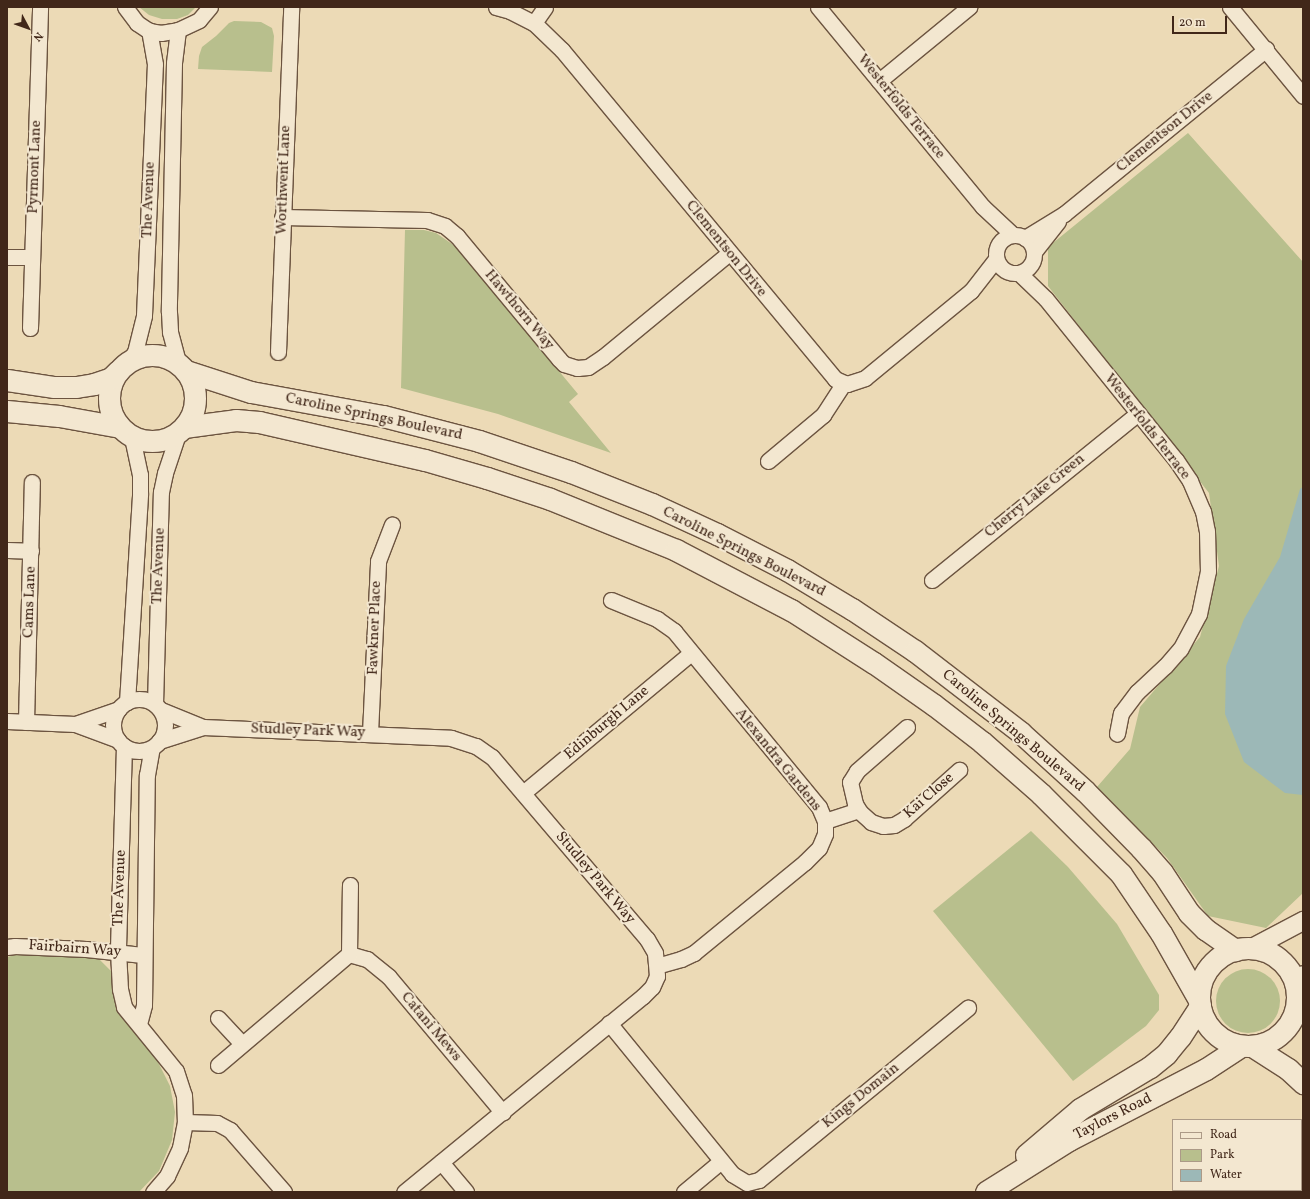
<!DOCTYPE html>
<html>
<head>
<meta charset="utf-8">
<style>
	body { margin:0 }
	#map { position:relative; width:1310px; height:1199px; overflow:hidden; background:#ecdab6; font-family:Vollkorn,serif }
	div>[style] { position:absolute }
	.green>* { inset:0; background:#b8bf8d }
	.round { border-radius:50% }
	.water>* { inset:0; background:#9cb8b7 }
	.roads { filter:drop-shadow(1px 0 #6c5440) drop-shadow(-1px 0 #6c5440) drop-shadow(0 1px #6c5440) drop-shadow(0 -1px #6c5440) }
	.minor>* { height:15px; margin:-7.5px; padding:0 7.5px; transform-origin:7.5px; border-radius:7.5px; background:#f3e7d0 }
	.minor>.ring { margin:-7.5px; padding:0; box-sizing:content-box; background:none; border:15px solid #f3e7d0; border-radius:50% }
	.tertiary>* { height:18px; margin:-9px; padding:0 9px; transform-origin:9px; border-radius:9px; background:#f3e7d0 }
	.secondary>* { height:21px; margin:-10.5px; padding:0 10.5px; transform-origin:10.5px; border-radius:10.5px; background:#f3e7d0 }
	.secondary>.ring { margin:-10.5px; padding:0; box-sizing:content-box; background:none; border:21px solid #f3e7d0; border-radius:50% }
	span { translate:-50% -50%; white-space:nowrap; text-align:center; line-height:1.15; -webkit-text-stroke:4px #f3e7d0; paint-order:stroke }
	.street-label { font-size:15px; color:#412719 }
	.frame { position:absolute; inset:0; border:8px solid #412719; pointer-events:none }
	.legend { position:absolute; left:1172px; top:1119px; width:130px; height:72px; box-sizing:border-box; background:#f3e7d0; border:1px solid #ac9a87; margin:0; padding:5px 7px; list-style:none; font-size:12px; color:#412719 }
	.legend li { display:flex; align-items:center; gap:8px; height:20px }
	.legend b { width:20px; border:1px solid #ac9a87 }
	.north { position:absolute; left:8px; top:8px; width:40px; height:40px; -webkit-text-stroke:3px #f3e7d0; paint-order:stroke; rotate:131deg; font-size:11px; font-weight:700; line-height:16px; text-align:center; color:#412719 }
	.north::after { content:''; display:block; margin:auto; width:14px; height:18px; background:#412719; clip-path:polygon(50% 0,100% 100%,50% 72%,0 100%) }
	.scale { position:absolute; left:1172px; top:16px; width:55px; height:18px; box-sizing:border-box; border:2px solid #412719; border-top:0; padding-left:5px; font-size:12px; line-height:14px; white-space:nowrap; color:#412719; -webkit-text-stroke:3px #f3e7d0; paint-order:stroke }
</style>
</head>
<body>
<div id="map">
	<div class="green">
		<i style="clip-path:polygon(139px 7px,196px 7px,188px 15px,177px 19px,162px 19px,149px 15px)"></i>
		<i style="clip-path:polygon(234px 21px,261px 22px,272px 28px,274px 36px,272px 72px,198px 69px,199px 56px,202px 47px,216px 36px,229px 23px)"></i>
		<i style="clip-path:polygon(1188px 133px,1303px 262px,1303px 893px,1266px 928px,1208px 916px,1167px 858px,1097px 787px,1130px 749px,1140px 707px,1200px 637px,1219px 566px,1209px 493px,1048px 286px,1048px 247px)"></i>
		<i style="clip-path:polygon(405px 230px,424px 230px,436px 233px,455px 246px,578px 394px,569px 402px,611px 453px,498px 414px,401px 388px)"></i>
		<i style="clip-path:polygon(1031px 831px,1068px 867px,1117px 924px,1159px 995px,1159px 1010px,1146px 1026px,1073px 1081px,933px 911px)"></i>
		<i style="clip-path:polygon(15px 955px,98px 958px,112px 972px,116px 1004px,135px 1034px,156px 1058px,170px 1086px,175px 1112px,172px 1140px,159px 1171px,139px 1192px,7px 1192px,7px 957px)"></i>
		<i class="round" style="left:1216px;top:969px;width:64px;height:64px"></i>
	</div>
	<div class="water">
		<i style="clip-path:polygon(1303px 487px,1303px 795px,1285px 793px,1244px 762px,1225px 714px,1226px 666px,1244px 619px,1280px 557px,1300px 489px)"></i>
	</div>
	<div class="roads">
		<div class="minor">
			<i style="left:125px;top:7px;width:20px;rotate:53deg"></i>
			<i style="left:137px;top:23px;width:14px;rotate:34deg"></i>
			<i style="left:149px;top:31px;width:12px;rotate:9deg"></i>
			<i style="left:161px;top:33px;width:17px;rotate:-10deg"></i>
			<i style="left:178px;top:30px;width:23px;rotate:-25deg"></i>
			<i style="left:199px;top:20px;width:17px;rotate:-50deg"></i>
			<i style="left:496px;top:7px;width:15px;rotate:16deg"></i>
			<i style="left:510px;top:11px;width:27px;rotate:27deg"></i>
			<i style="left:534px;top:23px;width:39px;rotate:44deg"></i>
			<i style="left:562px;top:50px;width:428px;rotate:50.3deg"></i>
			<i style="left:835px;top:379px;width:13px;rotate:23deg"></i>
			<i style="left:847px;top:384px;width:19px;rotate:-18deg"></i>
			<i style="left:865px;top:378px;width:137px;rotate:-39.4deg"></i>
			<i style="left:971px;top:291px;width:41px;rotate:-52deg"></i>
			<i style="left:818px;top:7px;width:259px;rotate:50.5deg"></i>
			<i style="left:983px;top:207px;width:41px;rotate:43deg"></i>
			<i style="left:1230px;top:7px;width:115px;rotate:50.6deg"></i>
			<i style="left:534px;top:23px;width:19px;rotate:-55deg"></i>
			<i style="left:178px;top:30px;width:33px;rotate:97deg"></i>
			<i style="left:174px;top:63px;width:249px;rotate:91.2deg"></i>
			<i style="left:169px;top:312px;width:20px;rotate:87deg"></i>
			<i style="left:170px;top:332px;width:34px;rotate:75deg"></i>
			<i style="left:879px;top:81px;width:117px;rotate:-39.4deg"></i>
			<i style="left:282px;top:217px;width:145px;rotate:1.2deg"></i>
			<i style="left:427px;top:220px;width:19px;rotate:18deg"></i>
			<i style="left:445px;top:226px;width:16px;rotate:40deg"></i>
			<i style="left:457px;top:236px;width:160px;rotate:50.3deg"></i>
			<i style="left:559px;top:359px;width:7px;rotate:45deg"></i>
			<i style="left:564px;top:364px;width:14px;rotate:17deg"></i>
			<i style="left:577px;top:368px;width:11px;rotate:-5deg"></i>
			<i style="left:588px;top:367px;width:18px;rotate:-34deg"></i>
			<i style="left:603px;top:357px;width:163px;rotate:-39.5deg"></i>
			<i class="ring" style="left:996px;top:235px;width:23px;height:23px"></i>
			<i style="left:1025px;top:238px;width:46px;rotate:-31.6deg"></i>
			<i style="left:1064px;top:214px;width:261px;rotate:-39.2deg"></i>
			<i style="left:1034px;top:252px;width:39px;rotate:-52deg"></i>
			<i style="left:7px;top:257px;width:25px"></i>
			<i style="left:1019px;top:273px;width:37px;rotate:44deg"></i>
			<i style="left:1046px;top:299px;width:207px;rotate:51.1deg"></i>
			<i style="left:1176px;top:460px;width:25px;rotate:56deg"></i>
			<i style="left:1190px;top:481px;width:33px;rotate:67deg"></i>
			<i style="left:1203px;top:511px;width:20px;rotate:79deg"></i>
			<i style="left:1207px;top:531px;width:40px;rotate:88.6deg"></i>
			<i style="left:1208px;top:571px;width:44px;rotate:101.8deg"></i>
			<i style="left:1199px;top:614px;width:40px;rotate:118deg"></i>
			<i style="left:1180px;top:649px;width:23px;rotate:131deg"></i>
			<i style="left:1165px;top:666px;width:38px;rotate:137deg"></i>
			<i style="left:1137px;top:692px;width:26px;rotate:127deg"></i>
			<i style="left:1121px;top:713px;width:21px;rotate:101deg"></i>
			<i style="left:30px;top:328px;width:321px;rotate:-88.2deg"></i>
			<i style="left:278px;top:352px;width:345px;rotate:-87.8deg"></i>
			<i style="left:125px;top:365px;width:16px;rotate:-52deg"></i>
			<i style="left:135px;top:352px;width:38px;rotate:-76deg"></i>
			<i style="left:144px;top:315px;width:251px;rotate:-87.5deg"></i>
			<i style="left:155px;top:64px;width:34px;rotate:-100deg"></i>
			<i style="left:768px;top:461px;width:72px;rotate:-39.9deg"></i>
			<i style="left:823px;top:415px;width:38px;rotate:-57deg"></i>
			<i style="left:7px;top:550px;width:24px;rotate:2deg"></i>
			<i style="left:932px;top:580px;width:265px;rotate:-39deg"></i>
			<i style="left:611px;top:600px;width:50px;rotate:22.4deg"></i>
			<i style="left:657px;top:619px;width:21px;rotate:35deg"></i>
			<i style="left:674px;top:631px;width:228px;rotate:50.5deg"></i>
			<i style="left:819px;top:807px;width:15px;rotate:67deg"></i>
			<i style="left:825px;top:821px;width:13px;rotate:90deg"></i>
			<i style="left:825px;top:834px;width:15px;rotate:113deg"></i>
			<i style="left:819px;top:848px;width:20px;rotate:135deg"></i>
			<i style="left:805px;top:862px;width:144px;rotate:140.7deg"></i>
			<i style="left:694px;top:953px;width:14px;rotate:155deg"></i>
			<i style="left:681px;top:959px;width:25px;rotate:164deg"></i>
			<i class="ring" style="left:113px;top:699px;width:37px;height:37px"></i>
			<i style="left:127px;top:702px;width:209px;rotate:-86.4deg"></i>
			<i style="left:140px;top:493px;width:18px;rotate:-90deg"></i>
			<i style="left:140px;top:475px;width:40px;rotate:-102deg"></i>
			<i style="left:155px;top:704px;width:212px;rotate:-88.4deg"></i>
			<i style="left:161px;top:492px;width:19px;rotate:-78deg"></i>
			<i style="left:165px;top:473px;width:44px;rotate:-71.6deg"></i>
			<i style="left:161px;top:710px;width:45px;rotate:22deg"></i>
			<i style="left:203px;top:727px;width:248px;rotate:2.5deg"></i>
			<i style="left:451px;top:738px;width:26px;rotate:18deg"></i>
			<i style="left:476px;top:746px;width:19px;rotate:35deg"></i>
			<i style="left:492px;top:757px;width:239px;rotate:49.6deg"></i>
			<i style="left:647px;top:939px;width:16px;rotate:60deg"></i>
			<i style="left:655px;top:953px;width:23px;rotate:85deg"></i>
			<i style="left:657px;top:976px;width:12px;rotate:114deg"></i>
			<i style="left:652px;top:987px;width:13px;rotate:135deg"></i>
			<i style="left:643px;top:996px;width:309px;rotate:140.6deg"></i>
			<i style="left:7px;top:721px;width:68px;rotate:2.5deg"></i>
			<i style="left:75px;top:724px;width:46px;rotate:20.4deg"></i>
			<i style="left:26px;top:722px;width:240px;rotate:-88.6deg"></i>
			<i style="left:75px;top:724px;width:46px;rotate:-18.8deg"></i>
			<i style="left:907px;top:727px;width:67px;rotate:138.7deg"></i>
			<i style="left:857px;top:771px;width:13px;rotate:122deg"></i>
			<i style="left:850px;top:782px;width:23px;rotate:77deg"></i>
			<i style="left:855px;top:804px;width:9px;rotate:58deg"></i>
			<i style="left:860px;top:812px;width:15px;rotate:42deg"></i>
			<i style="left:871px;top:822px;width:13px;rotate:18deg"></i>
			<i style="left:883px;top:826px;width:11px;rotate:-5deg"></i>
			<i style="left:894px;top:825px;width:12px;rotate:-31deg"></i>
			<i style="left:904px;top:819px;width:74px;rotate:-41.7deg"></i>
			<i style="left:370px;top:733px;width:172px;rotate:-87.3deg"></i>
			<i style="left:378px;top:561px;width:39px;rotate:-69deg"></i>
			<i style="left:159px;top:741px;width:46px;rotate:-17.7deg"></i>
			<i style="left:124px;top:746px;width:205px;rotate:91.7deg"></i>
			<i style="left:118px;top:951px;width:38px;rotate:87deg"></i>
			<i style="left:120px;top:989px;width:18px;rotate:77deg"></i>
			<i style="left:124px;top:1007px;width:82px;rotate:50.9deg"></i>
			<i style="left:176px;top:1071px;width:25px;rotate:72deg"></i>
			<i style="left:184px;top:1095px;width:27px;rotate:88deg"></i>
			<i style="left:185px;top:1122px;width:26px;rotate:101deg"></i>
			<i style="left:180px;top:1148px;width:31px;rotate:115deg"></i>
			<i style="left:167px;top:1176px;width:21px;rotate:131deg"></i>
			<i style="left:523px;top:793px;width:219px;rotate:-39.8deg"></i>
			<i style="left:825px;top:821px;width:35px;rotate:-18deg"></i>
			<i style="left:7px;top:947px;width:8px;rotate:-7deg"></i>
			<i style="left:15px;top:946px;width:71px;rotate:2.4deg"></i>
			<i style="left:86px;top:949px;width:57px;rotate:6deg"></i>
			<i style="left:349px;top:954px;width:19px;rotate:16deg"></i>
			<i style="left:367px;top:959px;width:28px;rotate:39deg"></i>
			<i style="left:389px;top:977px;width:177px;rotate:50deg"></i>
			<i style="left:218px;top:1018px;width:35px;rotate:47deg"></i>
			<i style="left:609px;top:1023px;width:195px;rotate:50.8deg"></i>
			<i style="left:732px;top:1174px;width:17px;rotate:31deg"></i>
			<i style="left:747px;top:1183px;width:12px;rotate:-14deg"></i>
			<i style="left:759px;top:1180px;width:271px;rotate:-39.5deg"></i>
			<i style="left:139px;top:1024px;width:20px;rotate:-75deg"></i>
			<i style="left:144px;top:1005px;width:230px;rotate:-89.3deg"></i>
			<i style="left:147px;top:775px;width:27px;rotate:-80deg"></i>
			<i style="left:218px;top:1065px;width:172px;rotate:-40.3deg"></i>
			<i style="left:349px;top:954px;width:69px;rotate:-89.2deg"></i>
			<i style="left:185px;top:1122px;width:32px;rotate:2deg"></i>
			<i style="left:217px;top:1123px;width:15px;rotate:28deg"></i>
			<i style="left:230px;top:1130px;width:82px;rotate:48.9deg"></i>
			<i style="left:441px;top:1162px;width:39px;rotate:50deg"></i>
			<i style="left:684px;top:1192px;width:48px;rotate:-40deg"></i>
		</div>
		<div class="tertiary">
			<i style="left:1252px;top:948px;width:58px;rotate:-27.9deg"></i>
			<i style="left:1297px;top:988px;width:14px;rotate:-65deg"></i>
		</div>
		<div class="secondary">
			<i class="ring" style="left:109px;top:355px;width:65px;height:65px"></i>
			<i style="left:186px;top:371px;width:68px;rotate:17.9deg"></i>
			<i style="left:251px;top:392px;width:134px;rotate:10.3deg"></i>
			<i style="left:383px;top:416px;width:99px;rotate:14.6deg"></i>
			<i style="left:479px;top:441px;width:97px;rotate:18.6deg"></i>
			<i style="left:571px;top:472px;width:87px;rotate:21.6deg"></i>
			<i style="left:652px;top:504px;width:72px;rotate:24.8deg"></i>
			<i style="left:717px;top:534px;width:79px;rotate:27.2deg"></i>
			<i style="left:787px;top:570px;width:76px;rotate:31deg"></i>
			<i style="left:852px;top:609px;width:76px;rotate:33.7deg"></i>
			<i style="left:915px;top:651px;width:133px;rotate:37.6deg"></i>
			<i style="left:1020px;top:732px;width:88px;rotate:42.2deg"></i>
			<i style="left:1085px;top:791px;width:80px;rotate:45.5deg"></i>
			<i style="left:1141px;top:848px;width:32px;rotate:49deg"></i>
			<i style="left:1162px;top:872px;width:49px;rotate:56.6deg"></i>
			<i style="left:1189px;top:913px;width:23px;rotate:45deg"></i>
			<i style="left:1205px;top:929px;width:37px;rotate:35deg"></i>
			<i style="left:7px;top:380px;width:48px;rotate:8.5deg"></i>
			<i style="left:54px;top:387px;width:22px"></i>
			<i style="left:76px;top:387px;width:18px;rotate:-9deg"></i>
			<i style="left:94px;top:384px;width:18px;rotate:-19deg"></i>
			<i style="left:111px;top:378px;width:10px;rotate:-45deg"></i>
			<i style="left:7px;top:411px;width:52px;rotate:5.5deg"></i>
			<i style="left:59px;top:416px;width:62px;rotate:10.2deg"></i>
			<i style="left:184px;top:427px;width:52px;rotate:-7.7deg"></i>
			<i style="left:236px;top:420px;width:23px;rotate:5deg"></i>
			<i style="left:259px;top:422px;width:170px;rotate:12.9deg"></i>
			<i style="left:425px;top:460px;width:65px;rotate:16.2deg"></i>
			<i style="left:487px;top:478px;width:66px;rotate:18.4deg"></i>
			<i style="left:550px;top:499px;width:136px;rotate:22deg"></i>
			<i style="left:676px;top:550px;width:130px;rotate:27.6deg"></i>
			<i style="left:791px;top:610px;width:98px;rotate:32.6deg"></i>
			<i style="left:874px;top:663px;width:73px;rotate:35deg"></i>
			<i style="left:934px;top:705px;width:61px;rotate:37.6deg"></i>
			<i style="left:982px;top:742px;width:79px;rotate:41.4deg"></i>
			<i style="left:1041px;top:794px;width:113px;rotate:45deg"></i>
			<i style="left:1121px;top:874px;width:71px;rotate:55.9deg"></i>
			<i style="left:1161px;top:933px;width:77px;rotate:60.4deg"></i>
			<i class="ring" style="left:1199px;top:948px;width:77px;height:77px"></i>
			<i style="left:1252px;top:1046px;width:43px;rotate:32.6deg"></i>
			<i style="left:1288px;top:1069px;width:21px;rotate:43deg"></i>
			<i style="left:1026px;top:1155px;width:71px;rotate:-40.4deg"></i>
			<i style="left:1080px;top:1109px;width:82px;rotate:-31deg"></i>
			<i style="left:1150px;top:1067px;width:21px;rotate:-39deg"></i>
			<i style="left:1166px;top:1054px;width:22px;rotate:-51deg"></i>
			<i style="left:1180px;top:1037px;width:37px;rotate:-57deg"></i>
			<i style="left:986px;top:1192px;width:98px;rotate:-32.1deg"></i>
			<i style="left:1069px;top:1140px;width:154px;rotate:-27.4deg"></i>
			<i style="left:1206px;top:1069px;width:42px;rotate:-33.3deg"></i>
		</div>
	</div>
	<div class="street-label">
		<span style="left:901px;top:107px;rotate:51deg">Westerfolds Terrace</span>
		<span style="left:1165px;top:132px;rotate:-39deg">Clementson Drive</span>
		<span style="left:35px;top:167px;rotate:-88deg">Pyrmont Lane</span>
		<span style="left:284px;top:180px;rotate:-88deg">Worthwent Lane</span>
		<span style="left:149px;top:200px;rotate:-88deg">The Avenue</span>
		<span style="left:726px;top:249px;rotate:51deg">Clementson Drive</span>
		<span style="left:519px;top:310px;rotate:50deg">Hawthorn Way</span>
		<span style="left:374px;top:417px;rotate:12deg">Caroline Springs Boulevard</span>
		<span style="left:1147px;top:427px;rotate:52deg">Westerfolds Terrace</span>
		<span style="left:1035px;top:496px;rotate:-39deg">Cherry Lake Green</span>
		<span style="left:744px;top:552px;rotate:27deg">Caroline Springs Boulevard</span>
		<span style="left:159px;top:566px;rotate:-88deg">The Avenue</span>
		<span style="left:30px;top:602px;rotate:-88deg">Cams Lane</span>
		<span style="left:375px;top:628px;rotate:-88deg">Fawkner Place</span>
		<span style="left:607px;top:723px;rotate:-40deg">Edinburgh Lane</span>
		<span style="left:308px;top:731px;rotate:2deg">Studley Park Way</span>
		<span style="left:1013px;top:731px;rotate:40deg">Caroline Springs Boulevard</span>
		<span style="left:778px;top:760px;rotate:51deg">Alexandra Gardens</span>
		<span style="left:929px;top:796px;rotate:-41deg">Kai Close</span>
		<span style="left:595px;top:878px;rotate:50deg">Studley Park Way</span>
		<span style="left:120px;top:888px;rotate:-88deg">The Avenue</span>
		<span style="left:75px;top:949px;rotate:4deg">Fairbairn Way</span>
		<span style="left:431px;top:1027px;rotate:50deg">Catani Mews</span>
		<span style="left:861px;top:1096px;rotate:-39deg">Kings Domain</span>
		<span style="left:1113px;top:1117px;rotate:-27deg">Taylors Road</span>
	</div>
	<div class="frame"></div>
	<ul class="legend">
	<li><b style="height:5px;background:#f3e7d0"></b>Road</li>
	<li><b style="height:11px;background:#b8bf8d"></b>Park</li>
	<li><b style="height:11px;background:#9cb8b7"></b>Water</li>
	</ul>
	<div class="north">N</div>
	<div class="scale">20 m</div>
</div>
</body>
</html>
